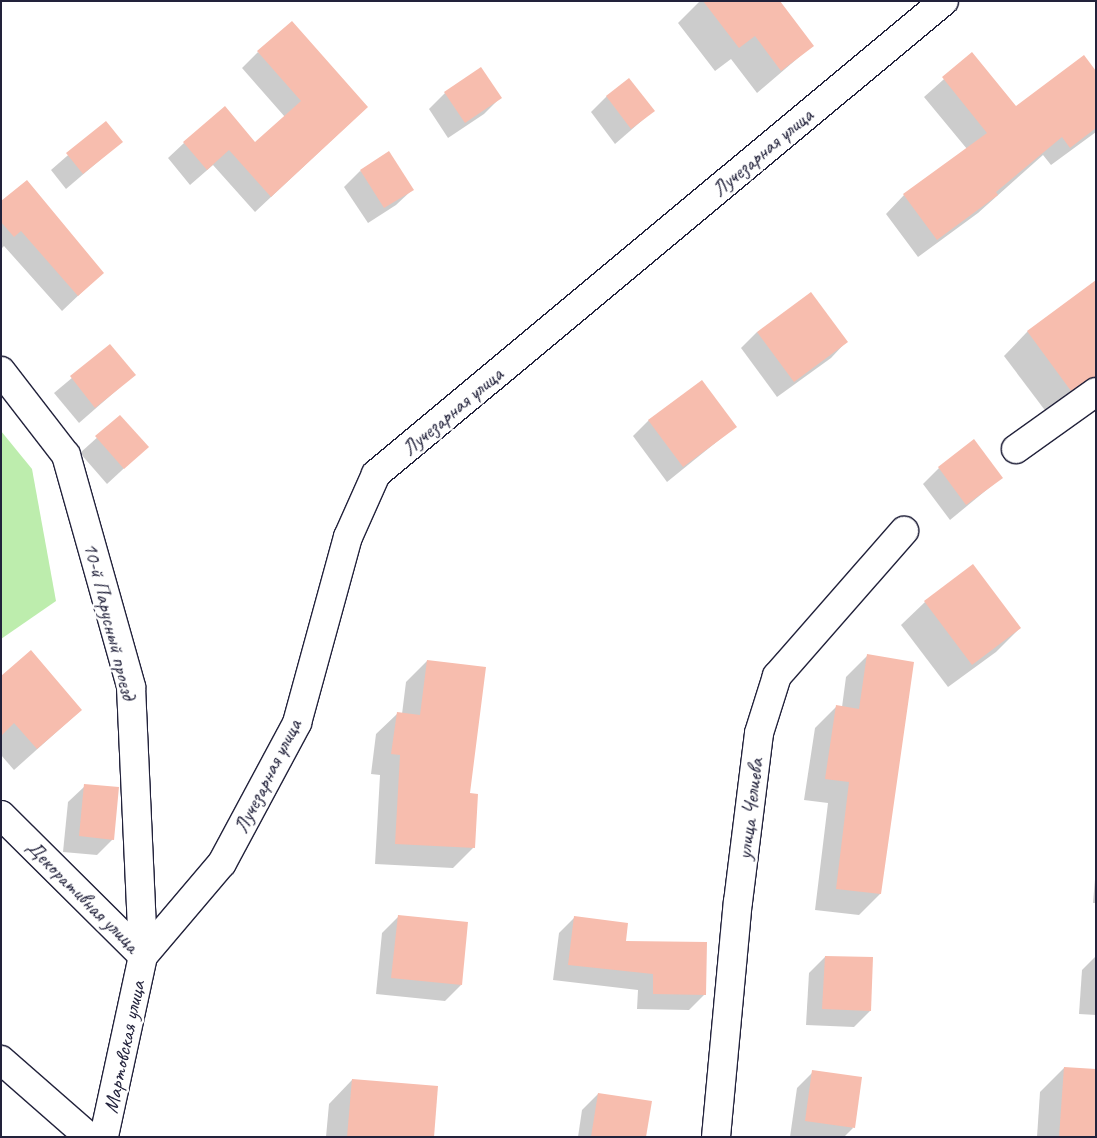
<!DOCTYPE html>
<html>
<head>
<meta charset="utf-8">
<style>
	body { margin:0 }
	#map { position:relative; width:1097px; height:1138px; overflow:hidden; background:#fff; font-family:Caveat,sans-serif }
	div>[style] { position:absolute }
	.green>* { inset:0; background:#bdedad }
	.shadow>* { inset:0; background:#0003 }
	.building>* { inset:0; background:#f7bdae }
	.roads { filter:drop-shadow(1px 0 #22223b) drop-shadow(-1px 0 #22223b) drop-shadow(0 1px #22223b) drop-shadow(0 -1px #22223b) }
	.minor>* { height:28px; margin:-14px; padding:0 14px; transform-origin:14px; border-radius:14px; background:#fff }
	span { translate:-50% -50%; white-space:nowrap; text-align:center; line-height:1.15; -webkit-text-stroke:5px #fff; paint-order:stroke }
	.street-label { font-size:21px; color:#22223b }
	.frame { position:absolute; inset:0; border:2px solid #22223b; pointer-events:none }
</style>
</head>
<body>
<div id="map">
	<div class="green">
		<i style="clip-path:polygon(1px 431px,32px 469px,56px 601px,1px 639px)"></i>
	</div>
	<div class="shadow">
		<i style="clip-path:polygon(700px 1px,778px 1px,812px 46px,757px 93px,731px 59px,715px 71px,678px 23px)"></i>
		<i style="clip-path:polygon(258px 52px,350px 123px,255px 212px,213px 165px,190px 185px,168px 158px,184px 143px,255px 143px,285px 117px,242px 68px)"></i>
		<i style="clip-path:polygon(972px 54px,1016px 108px,1096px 73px,1096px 132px,1051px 165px,1043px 155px,978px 213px,918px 257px,886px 214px,904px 195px,967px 149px,924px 97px)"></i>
		<i style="clip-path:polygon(445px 93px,500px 98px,484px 114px,448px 138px,429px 109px)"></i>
		<i style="clip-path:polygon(607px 96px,653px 111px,615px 144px,591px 112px)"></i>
		<i style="clip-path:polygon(106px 122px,121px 142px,66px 189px,51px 170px)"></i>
		<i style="clip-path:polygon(360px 171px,412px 190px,396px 205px,368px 223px,344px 187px)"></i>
		<i style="clip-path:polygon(1px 203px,102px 273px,62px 311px,4px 246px,1px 249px)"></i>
		<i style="clip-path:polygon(1089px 286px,1096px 295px,1096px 383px,1047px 413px,1004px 356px,1027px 332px)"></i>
		<i style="clip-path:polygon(757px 332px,846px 342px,831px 358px,777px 397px,741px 348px)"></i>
		<i style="clip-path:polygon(110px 346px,134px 375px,79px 423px,54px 393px)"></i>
		<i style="clip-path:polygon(120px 417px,147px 447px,107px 484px,80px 453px)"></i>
		<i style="clip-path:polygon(649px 420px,735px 427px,667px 482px,633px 436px)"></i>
		<i style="clip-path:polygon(939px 468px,1001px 478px,950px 520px,923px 484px)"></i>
		<i style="clip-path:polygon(925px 602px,1020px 628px,996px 652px,948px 687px,901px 625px)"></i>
		<i style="clip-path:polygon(867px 656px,880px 894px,859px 915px,815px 910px,828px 803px,804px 800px,815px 728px,836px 707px,842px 707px,846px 677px)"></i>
		<i style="clip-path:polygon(427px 661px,469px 795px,473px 848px,453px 868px,375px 864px,380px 775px,371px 774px,376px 734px,397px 714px,402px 714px,406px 682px)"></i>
		<i style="clip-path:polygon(1px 677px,81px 710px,14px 770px,1px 755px)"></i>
		<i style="clip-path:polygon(85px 786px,113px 839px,97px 855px,63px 852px,68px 802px)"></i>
		<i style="clip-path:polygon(1096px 867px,1096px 903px,1093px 903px)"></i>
		<i style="clip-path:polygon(398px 917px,461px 985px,445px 1001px,376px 994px,382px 933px)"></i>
		<i style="clip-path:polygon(575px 917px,625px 942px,705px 994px,689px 1010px,637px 1009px,638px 990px,553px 980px,559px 933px)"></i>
		<i style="clip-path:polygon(1096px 956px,1096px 1015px,1079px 1014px,1082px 970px)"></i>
		<i style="clip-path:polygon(825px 957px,870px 1011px,854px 1027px,806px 1025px,809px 973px)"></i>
		<i style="clip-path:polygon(1064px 1068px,1096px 1137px,1037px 1137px,1040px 1092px)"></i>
		<i style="clip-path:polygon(813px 1072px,853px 1128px,844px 1137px,790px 1137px,797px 1088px)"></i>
		<i style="clip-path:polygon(352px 1080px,432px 1137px,326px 1137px,329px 1104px)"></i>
		<i style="clip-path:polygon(598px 1094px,645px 1137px,578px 1137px,582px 1110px)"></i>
	</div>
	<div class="building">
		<i style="clip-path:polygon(703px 1px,780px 1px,814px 46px,781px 71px,755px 36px,739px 48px)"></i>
		<i style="clip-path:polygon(292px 21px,368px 107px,271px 197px,229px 150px,207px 170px,183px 142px,225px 106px,255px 142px,301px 101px,257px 51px)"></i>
		<i style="clip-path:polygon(972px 52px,1016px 106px,1084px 55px,1096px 71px,1096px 128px,1070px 148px,1062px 137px,996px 192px,998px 195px,937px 240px,903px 194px,987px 133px,942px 77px)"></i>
		<i style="clip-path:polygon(481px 67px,502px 98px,465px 123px,444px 92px)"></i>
		<i style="clip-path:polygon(629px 78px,655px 111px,631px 129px,606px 96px)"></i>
		<i style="clip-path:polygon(106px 121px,123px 142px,83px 174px,66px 153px)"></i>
		<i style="clip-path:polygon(389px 151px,414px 190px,384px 208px,360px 170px)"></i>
		<i style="clip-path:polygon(27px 180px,104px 273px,78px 296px,21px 231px,14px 237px,1px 222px,1px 201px)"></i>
		<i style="clip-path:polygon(1096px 280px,1096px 377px,1071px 391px,1027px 331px)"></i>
		<i style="clip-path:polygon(811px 292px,848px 342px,794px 382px,757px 332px)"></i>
		<i style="clip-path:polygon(110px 344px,136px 375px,95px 408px,70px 376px)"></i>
		<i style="clip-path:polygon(702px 380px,737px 427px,683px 467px,648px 420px)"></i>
		<i style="clip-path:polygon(120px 415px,149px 447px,124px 469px,95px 436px)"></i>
		<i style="clip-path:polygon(974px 439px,1003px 478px,966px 505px,938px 467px)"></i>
		<i style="clip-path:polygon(973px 564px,1021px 628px,972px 665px,924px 601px)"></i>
		<i style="clip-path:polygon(31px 650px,82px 710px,37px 749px,14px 723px,1px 736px,1px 676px)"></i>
		<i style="clip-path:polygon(867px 654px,914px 662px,881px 894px,836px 889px,849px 782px,825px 779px,836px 705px,859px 709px)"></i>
		<i style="clip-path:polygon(427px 660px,486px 667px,470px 793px,478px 794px,475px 848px,395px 844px,400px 755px,391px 754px,397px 712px,420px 715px)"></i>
		<i style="clip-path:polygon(84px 784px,119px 787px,114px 840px,79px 836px)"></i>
		<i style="clip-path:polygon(398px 915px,468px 922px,462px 985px,391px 978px)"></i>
		<i style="clip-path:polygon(574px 916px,628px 923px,626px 941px,707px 942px,706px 995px,653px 994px,653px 974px,568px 965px)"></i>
		<i style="clip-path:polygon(825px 956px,873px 957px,871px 1011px,822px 1009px)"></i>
		<i style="clip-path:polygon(1064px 1067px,1096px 1069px,1096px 1137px,1059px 1137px)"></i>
		<i style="clip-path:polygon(812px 1070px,862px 1077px,855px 1128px,805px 1121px)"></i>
		<i style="clip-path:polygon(352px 1079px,438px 1086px,434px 1137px,347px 1137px)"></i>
		<i style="clip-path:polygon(598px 1093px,652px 1101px,646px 1137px,591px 1137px)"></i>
	</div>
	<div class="roads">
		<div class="minor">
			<i style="left:1px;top:371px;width:106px;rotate:52.3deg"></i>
			<i style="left:66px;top:455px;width:241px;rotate:74.3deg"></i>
			<i style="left:131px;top:687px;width:269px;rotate:87.4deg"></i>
			<i style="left:143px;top:956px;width:185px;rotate:102.2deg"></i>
			<i style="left:1016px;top:449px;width:98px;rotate:-35.5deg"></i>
			<i style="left:1px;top:815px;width:200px;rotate:44.8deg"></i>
			<i style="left:143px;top:956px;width:122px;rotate:-49.7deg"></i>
			<i style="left:222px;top:863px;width:159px;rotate:-61.8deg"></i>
			<i style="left:297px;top:723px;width:193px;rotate:-74.7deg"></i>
			<i style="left:348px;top:537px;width:69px;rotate:-66deg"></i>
			<i style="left:376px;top:474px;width:739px;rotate:-39.79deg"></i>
			<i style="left:1px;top:1060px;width:117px;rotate:41.2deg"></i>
			<i style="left:716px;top:1137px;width:236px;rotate:-84.7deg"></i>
			<i style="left:738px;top:902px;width:170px;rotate:-82.9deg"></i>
			<i style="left:759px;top:733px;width:60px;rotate:-72.5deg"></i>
			<i style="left:777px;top:676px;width:193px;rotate:-48.8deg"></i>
		</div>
	</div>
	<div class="street-label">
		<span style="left:762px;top:152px;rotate:-40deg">Лучезарная улица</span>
		<span style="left:452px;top:411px;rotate:-40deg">Лучезарная улица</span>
		<span style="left:110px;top:621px;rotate:76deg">10-й Парусный проезд</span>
		<span style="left:267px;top:776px;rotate:-63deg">Лучезарная улица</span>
		<span style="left:750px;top:809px;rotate:-83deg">улица Челиева</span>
		<span style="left:83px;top:896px;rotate:45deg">Декоративная улица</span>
		<span style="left:124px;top:1047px;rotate:-78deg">Мартовская улица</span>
	</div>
	<div class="frame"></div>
</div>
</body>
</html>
